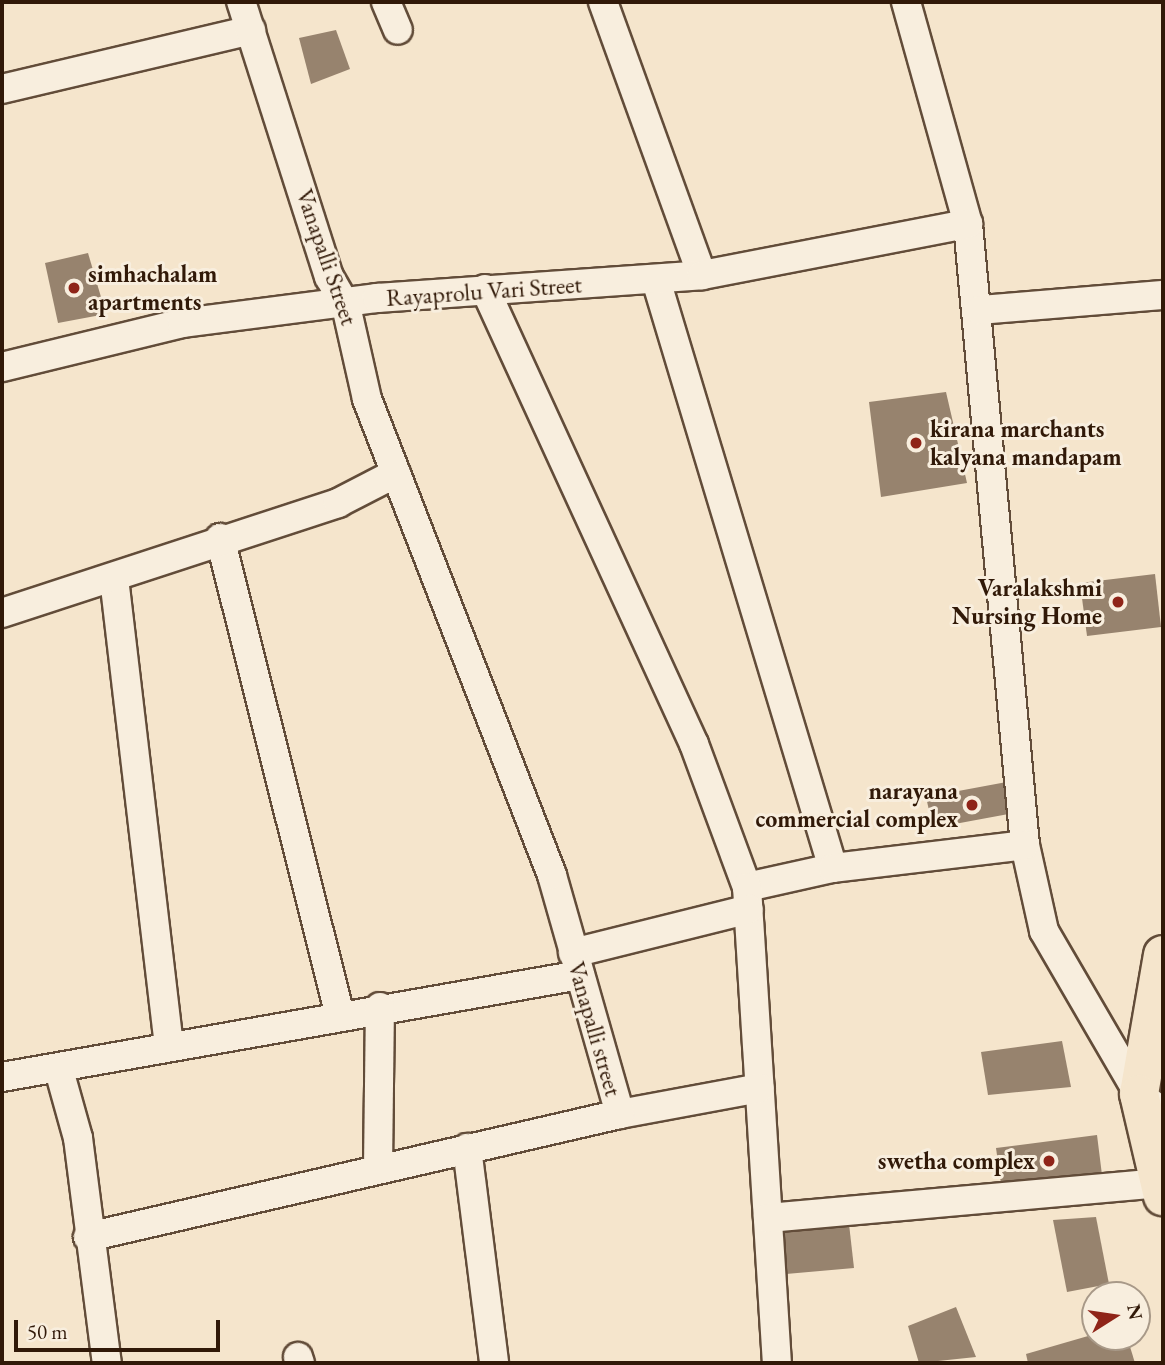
<!DOCTYPE html>
<html>
<head>
<meta charset="utf-8">
<style>
	body { margin:0 }
	#map { position:relative; width:1165px; height:1365px; overflow:hidden; background:#f5e5cc; font-family:"EB Garamond",serif }
	div>[style] { position:absolute }
	.building>* { inset:0; background:#97836e }
	.roads { filter:drop-shadow(2px 0 #624c39) drop-shadow(-2px 0 #624c39) drop-shadow(0 2px #624c39) drop-shadow(0 -2px #624c39) }
	.minor>* { height:28px; margin:-14px; padding:0 14px; transform-origin:14px; border-radius:14px; background:#f8eede }
	.primary>* { height:38px; margin:-19px; padding:0 19px; transform-origin:19px; border-radius:19px; background:#f5e5cc }
	.dots>* { width:19px; height:19px; translate:-50% -50%; box-sizing:border-box; border:4px solid #f8eede; border-radius:50% }
	span { translate:-50% -50%; white-space:nowrap; text-align:center; line-height:1.15; -webkit-text-stroke:6px #f8eede; paint-order:stroke }
	.street-label { font-size:24px; color:#311908 }
	.poi-label { font-size:24px; color:#311908; font-weight:700 }
	.left { translate:0 -50%; text-align:left }
	.right { translate:-100% -50%; text-align:right }
	.frame { position:absolute; inset:0; border:4px solid #311908; pointer-events:none }
	.north { position:absolute; left:1081px; top:1281px; width:70px; height:70px; box-sizing:border-box; background:#f8eede; border:2px solid #a89988; border-radius:50%; rotate:78deg; font-size:19px; font-weight:700; line-height:28px; text-align:center; color:#311908 }
	.north::after { content:''; display:block; margin:auto; width:24px; height:32px; background:#8f2418; clip-path:polygon(50% 0,100% 100%,50% 72%,0 100%) }
	.scale { position:absolute; left:14px; top:1320px; width:206px; height:32px; box-sizing:border-box; border:4px solid #311908; border-top:0; padding-left:9px; font-size:21px; line-height:24px; white-space:nowrap; color:#311908; -webkit-text-stroke:5px #f8eede; paint-order:stroke }
</style>
</head>
<body>
<div id="map">
	<div class="building">
		<i style="clip-path:polygon(336px 30px,350px 69px,311px 84px,299px 38px)"></i>
		<i style="clip-path:polygon(88px 253px,106px 314px,58px 323px,45px 263px)"></i>
		<i style="clip-path:polygon(946px 392px,967px 483px,881px 497px,869px 402px)"></i>
		<i style="clip-path:polygon(1155px 574px,1161px 627px,1087px 636px,1080px 583px)"></i>
		<i style="clip-path:polygon(1012px 781px,1019px 812px,933px 828px,926px 797px)"></i>
		<i style="clip-path:polygon(1062px 1041px,1071px 1087px,988px 1095px,981px 1052px)"></i>
		<i style="clip-path:polygon(1097px 1135px,1102px 1175px,1002px 1191px,996px 1148px)"></i>
		<i style="clip-path:polygon(1096px 1217px,1109px 1284px,1067px 1292px,1053px 1220px)"></i>
		<i style="clip-path:polygon(849px 1224px,854px 1268px,786px 1274px,784px 1230px)"></i>
		<i style="clip-path:polygon(956px 1307px,976px 1357px,919px 1363px,908px 1326px)"></i>
		<i style="clip-path:polygon(1095px 1334px,1127px 1337px,1135px 1363px,1028px 1363px,1026px 1354px)"></i>
	</div>
	<div class="roads">
		<div class="minor">
			<i style="left:386px;top:2px;width:30px;rotate:67deg"></i>
			<i style="left:603px;top:2px;width:290px;rotate:70.1deg"></i>
			<i style="left:906px;top:2px;width:230px;rotate:74.4deg"></i>
			<i style="left:968px;top:224px;width:624px;rotate:84.76deg"></i>
			<i style="left:1025px;top:845px;width:88px;rotate:77.5deg"></i>
			<i style="left:1044px;top:931px;width:189px;rotate:59.8deg"></i>
			<i style="left:1139px;top:1094px;width:31px;rotate:38deg"></i>
			<i style="left:2px;top:89px;width:256px;rotate:-13.3deg"></i>
			<i style="left:656px;top:280px;width:614px;rotate:73.25deg"></i>
			<i style="left:485px;top:289px;width:501px;rotate:65.33deg"></i>
			<i style="left:694px;top:744px;width:153px;rotate:69.7deg"></i>
			<i style="left:747px;top:887px;width:88px;rotate:-12.5deg"></i>
			<i style="left:833px;top:868px;width:193px;rotate:-6.8deg"></i>
			<i style="left:980px;top:310px;width:184px;rotate:-4.7deg"></i>
			<i style="left:2px;top:367px;width:185px;rotate:-13.7deg"></i>
			<i style="left:182px;top:323px;width:197px;rotate:-7.3deg"></i>
			<i style="left:377px;top:298px;width:326px;rotate:-4deg"></i>
			<i style="left:702px;top:275px;width:271px;rotate:-10.9deg"></i>
			<i style="left:220px;top:538px;width:491px;rotate:75.9deg"></i>
			<i style="left:114px;top:578px;width:469px;rotate:83.3deg"></i>
			<i style="left:2px;top:613px;width:354px;rotate:-18.1deg"></i>
			<i style="left:338px;top:503px;width:65px;rotate:-27.3deg"></i>
			<i style="left:747px;top:887px;width:477px;rotate:86.4deg"></i>
			<i style="left:573px;top:953px;width:181px;rotate:-14deg"></i>
			<i style="left:59px;top:1070px;width:71px;rotate:74.4deg"></i>
			<i style="left:78px;top:1138px;width:227px;rotate:82.7deg"></i>
			<i style="left:2px;top:1077px;width:587px;rotate:-10.01deg"></i>
			<i style="left:620px;top:1114px;width:142px;rotate:-10.5deg"></i>
			<i style="left:467px;top:1148px;width:217px;rotate:82.8deg"></i>
			<i style="left:378px;top:1167px;width:160px;rotate:-89.3deg"></i>
			<i style="left:768px;top:1218px;width:394px;rotate:-5.1deg"></i>
			<i style="left:88px;top:1237px;width:546px;rotate:-13.02deg"></i>
			<i style="left:620px;top:1114px;width:248px;rotate:-105.9deg"></i>
			<i style="left:552px;top:875px;width:511px;rotate:-111.24deg"></i>
			<i style="left:367px;top:399px;width:95px;rotate:-102.7deg"></i>
			<i style="left:346px;top:306px;width:34px;rotate:-120deg"></i>
			<i style="left:329px;top:277px;width:289px;rotate:-107.7deg"></i>
			<i style="left:298px;top:1357px;width:6px;rotate:72deg"></i>
		</div>
		<div class="primary">
			<i style="left:1163px;top:955px;width:141px;rotate:99.8deg"></i>
			<i style="left:1139px;top:1094px;width:105px;rotate:76.8deg"></i>
		</div>
	</div>
	<div class="dots">
		<i style="left:74px;top:288px;background:#8f2418"></i>
		<i style="left:916px;top:443px;background:#8f2418"></i>
		<i style="left:1118px;top:602px;background:#8f2418"></i>
		<i style="left:972px;top:805px;background:#8f2418"></i>
		<i style="left:1049px;top:1161px;background:#8f2418"></i>
	</div>
	<div class="street-label">
		<span style="left:327px;top:257px;rotate:71deg">Vanapalli Street</span>
		<span style="left:484px;top:291px;rotate:-4deg">Rayaprolu Vari Street</span>
		<span style="left:595px;top:1029px;rotate:74deg">Vanapalli street</span>
	</div>
	<div class="poi-label">
		<span class="left" style="left:88px;top:288px">simhachalam<br>apartments</span>
		<span class="left" style="left:930px;top:443px">kirana marchants<br>kalyana mandapam</span>
		<span class="right" style="left:1102px;top:602px">Varalakshmi<br>Nursing Home</span>
		<span class="right" style="left:958px;top:805px">narayana<br>commercial complex</span>
		<span class="right" style="left:1035px;top:1161px">swetha complex</span>
	</div>
	<div class="frame"></div>
	<div class="north">N</div>
	<div class="scale">50 m</div>
</div>
</body>
</html>
